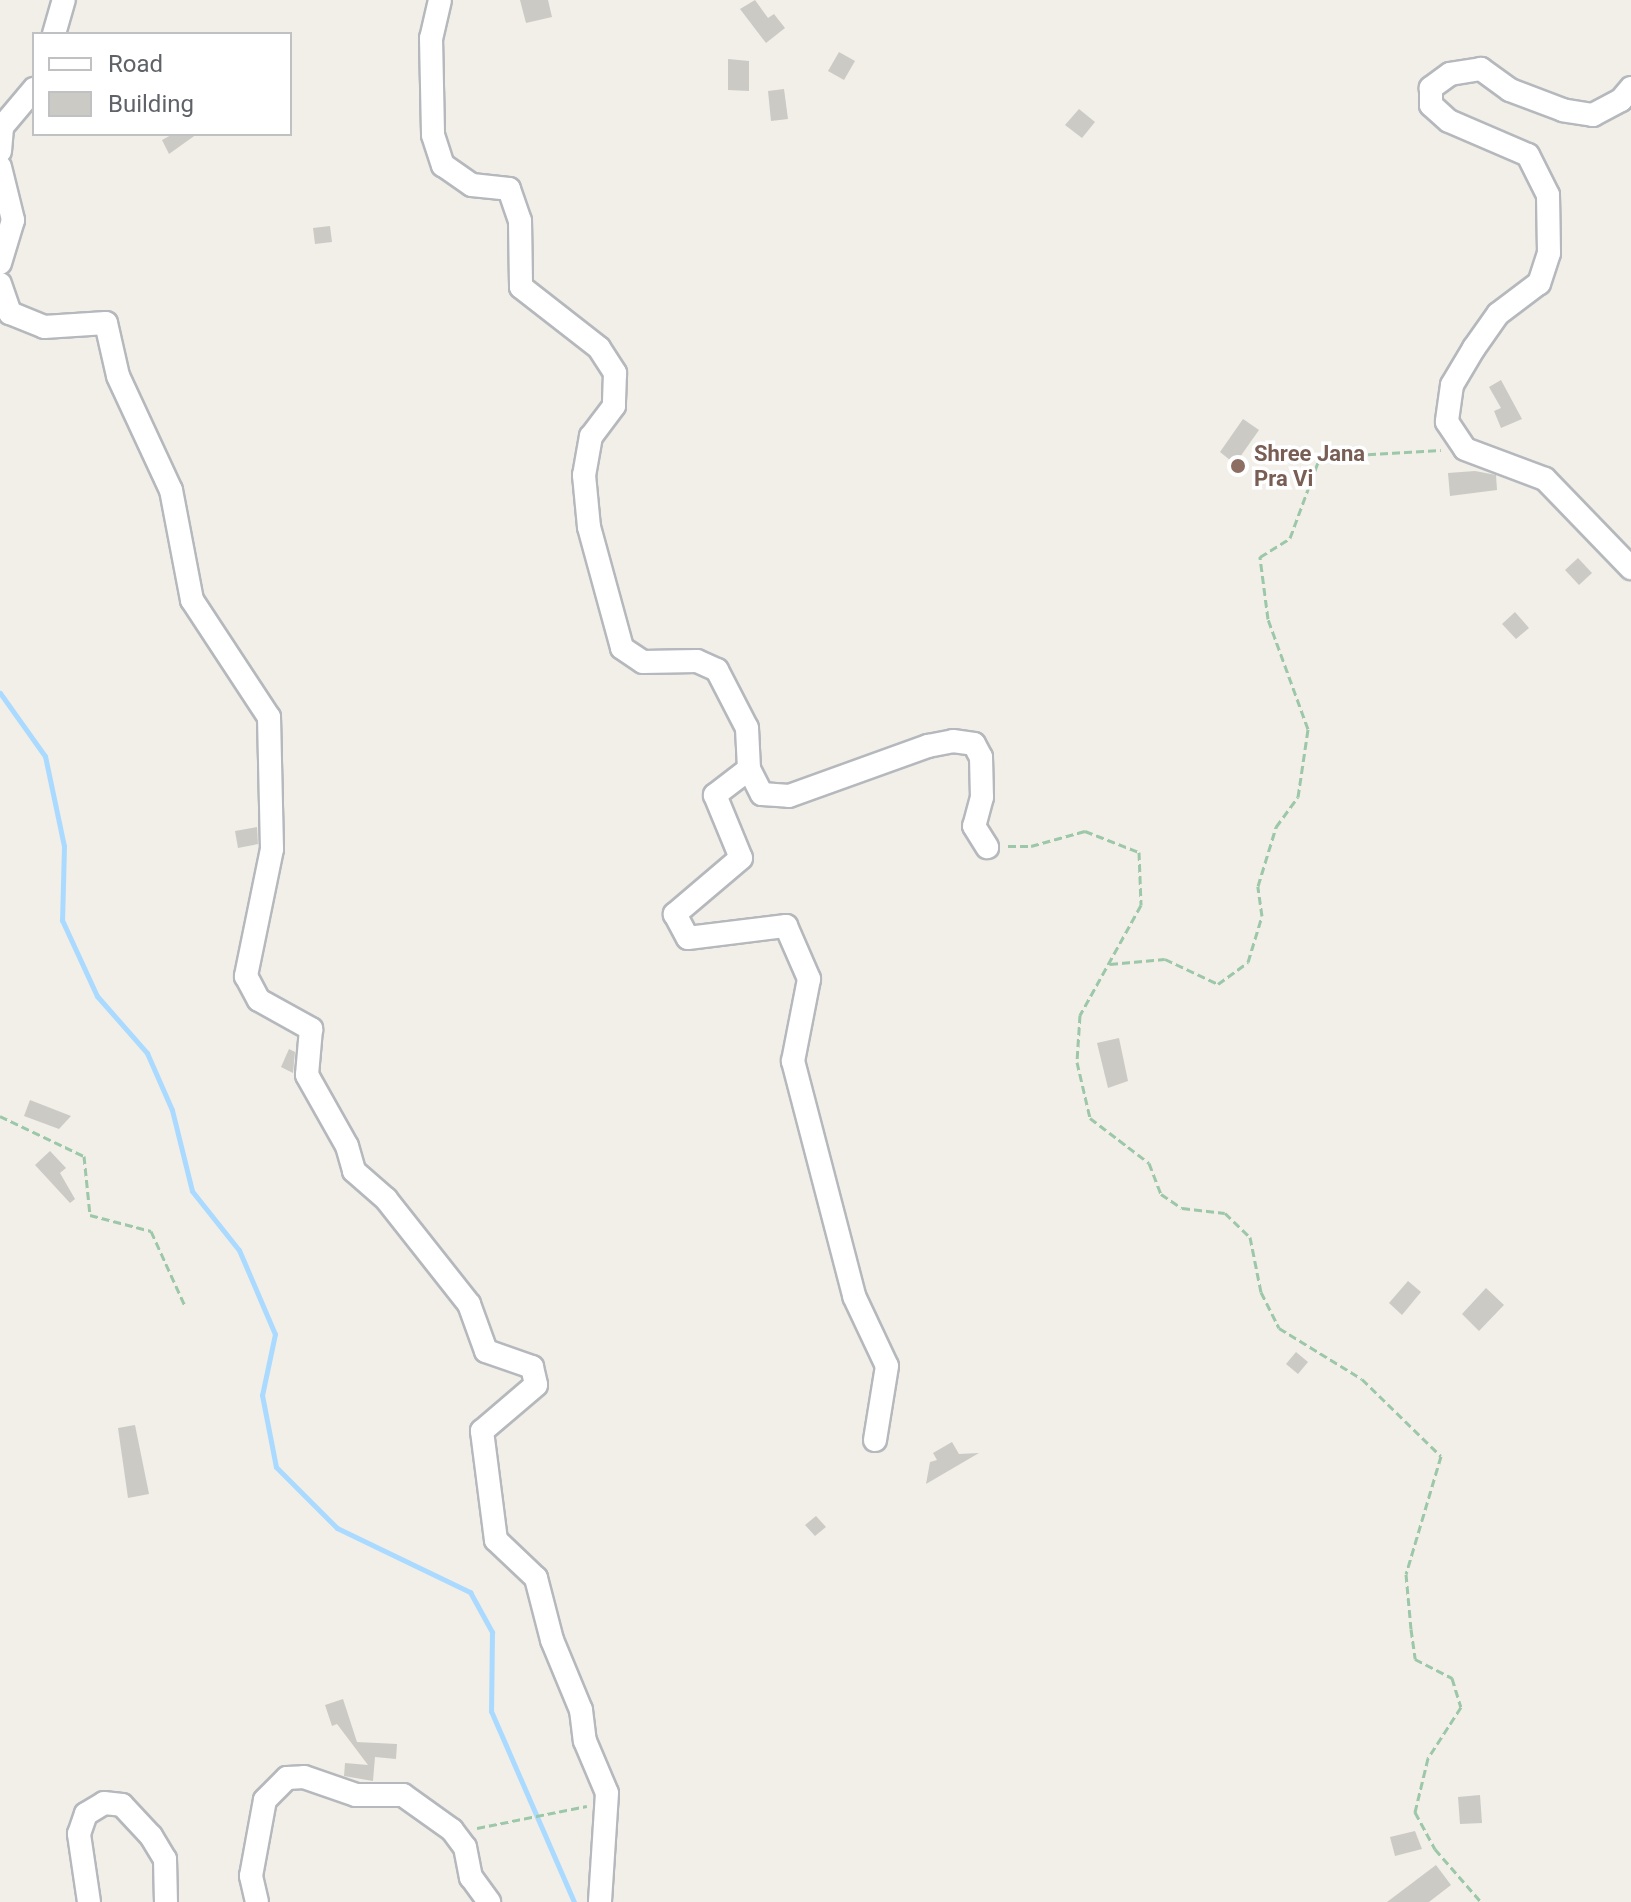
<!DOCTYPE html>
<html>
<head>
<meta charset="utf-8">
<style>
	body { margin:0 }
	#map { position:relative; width:1631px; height:1902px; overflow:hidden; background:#f1efe8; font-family:Roboto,sans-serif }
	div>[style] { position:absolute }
	.stream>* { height:5px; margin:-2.5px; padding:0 2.5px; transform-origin:2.5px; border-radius:2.5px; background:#aadaff }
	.building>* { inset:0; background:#cccac5 }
	.path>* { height:3px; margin-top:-1.5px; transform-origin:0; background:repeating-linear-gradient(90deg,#9cc7a9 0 8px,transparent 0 12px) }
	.roads { filter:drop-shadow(2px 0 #b5b8bc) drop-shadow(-2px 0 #b5b8bc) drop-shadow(0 2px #b5b8bc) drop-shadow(0 -2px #b5b8bc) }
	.minor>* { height:22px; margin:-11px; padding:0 11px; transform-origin:11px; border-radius:11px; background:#fff }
	.dots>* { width:22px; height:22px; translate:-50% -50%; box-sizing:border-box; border:4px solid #fff; border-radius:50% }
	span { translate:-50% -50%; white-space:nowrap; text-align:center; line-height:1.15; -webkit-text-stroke:7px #fff; paint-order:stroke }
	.education-label { font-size:22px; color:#785e54; font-weight:700 }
	.left { translate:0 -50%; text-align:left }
	.legend { position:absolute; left:32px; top:32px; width:260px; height:104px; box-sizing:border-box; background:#fff; border:2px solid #bfc1c3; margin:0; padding:10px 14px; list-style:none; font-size:24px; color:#5f6368 }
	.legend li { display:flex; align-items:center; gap:16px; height:40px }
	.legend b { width:40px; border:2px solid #bfc1c3 }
</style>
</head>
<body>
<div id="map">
	<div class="stream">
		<i style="left:0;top:693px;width:77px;rotate:54.5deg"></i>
		<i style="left:45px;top:756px;width:92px;rotate:78.1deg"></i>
		<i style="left:64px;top:846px;width:74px;rotate:91.5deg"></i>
		<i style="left:62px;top:920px;width:84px;rotate:65.3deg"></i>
		<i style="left:97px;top:996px;width:76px;rotate:48.7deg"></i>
		<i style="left:147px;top:1053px;width:62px;rotate:66.3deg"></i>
		<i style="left:172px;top:1110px;width:83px;rotate:76.1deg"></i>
		<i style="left:192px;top:1191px;width:75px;rotate:51.5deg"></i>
		<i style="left:239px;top:1250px;width:91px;rotate:66.8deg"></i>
		<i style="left:275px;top:1334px;width:62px;rotate:102deg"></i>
		<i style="left:262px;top:1395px;width:73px;rotate:79deg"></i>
		<i style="left:276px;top:1467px;width:86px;rotate:45deg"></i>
		<i style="left:337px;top:1528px;width:148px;rotate:25.7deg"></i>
		<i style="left:470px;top:1592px;width:46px;rotate:61.2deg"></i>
		<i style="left:492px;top:1632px;width:79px;rotate:90.7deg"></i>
		<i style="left:491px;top:1711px;width:208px;rotate:66.5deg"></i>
	</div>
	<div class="building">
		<i style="clip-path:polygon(520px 0,548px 0,552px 17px,526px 23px)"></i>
		<i style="clip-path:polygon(755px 0,768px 18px,774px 14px,785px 28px,766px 43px,740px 9px)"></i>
		<i style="clip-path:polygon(839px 52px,855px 61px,844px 80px,828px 71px)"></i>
		<i style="clip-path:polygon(728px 59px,749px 61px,749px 91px,728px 90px)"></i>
		<i style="clip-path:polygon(784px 89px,788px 119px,771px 121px,768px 91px)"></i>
		<i style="clip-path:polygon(1079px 109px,1095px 122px,1082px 138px,1065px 125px)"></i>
		<i style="clip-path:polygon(173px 134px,197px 134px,169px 154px,162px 140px)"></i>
		<i style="clip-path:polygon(330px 226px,332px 242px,315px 244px,313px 228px)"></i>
		<i style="clip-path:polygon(1501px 380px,1522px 419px,1501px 428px,1494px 411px,1501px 408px,1489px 387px)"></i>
		<i style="clip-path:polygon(1243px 419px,1259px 430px,1235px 464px,1220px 452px)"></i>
		<i style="clip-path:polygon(1475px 471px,1496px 475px,1497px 490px,1450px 496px,1448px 473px)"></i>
		<i style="clip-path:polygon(1578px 558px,1592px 573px,1579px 585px,1565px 570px)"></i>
		<i style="clip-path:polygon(1515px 612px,1529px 628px,1516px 639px,1502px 624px)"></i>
		<i style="clip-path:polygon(257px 827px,258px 844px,238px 848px,235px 831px)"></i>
		<i style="clip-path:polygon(1119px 1038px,1128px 1081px,1108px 1088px,1097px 1043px)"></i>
		<i style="clip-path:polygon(289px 1049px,295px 1052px,293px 1073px,281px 1067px)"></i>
		<i style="clip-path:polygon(30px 1100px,71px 1116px,59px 1129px,24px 1116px)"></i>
		<i style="clip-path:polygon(50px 1151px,66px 1168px,60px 1173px,75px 1199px,70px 1203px,35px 1165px)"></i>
		<i style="clip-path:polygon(1408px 1281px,1421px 1292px,1402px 1315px,1389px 1303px)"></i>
		<i style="clip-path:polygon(1486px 1288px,1504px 1305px,1479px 1331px,1462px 1314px)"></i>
		<i style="clip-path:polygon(1296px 1352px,1308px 1362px,1298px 1374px,1286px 1364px)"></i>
		<i style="clip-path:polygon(135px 1425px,149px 1494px,128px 1498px,118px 1428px)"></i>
		<i style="clip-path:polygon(952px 1442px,959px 1454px,979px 1453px,926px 1484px,930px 1462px,937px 1460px,933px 1453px)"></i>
		<i style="clip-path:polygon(816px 1516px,826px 1527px,815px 1536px,805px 1525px)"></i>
		<i style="clip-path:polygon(343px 1699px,357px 1742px,397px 1744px,396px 1759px,375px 1757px,373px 1781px,344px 1776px,345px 1763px,368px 1765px,337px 1724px,332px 1726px,325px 1705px)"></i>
		<i style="clip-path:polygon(1480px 1795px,1482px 1823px,1460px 1824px,1458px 1797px)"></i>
		<i style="clip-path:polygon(1415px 1831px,1422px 1849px,1395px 1856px,1390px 1837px)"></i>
		<i style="clip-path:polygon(1436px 1865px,1451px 1885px,1429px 1902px,1387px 1902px)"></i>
	</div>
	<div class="path">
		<i style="left:1008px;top:846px;width:23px"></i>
		<i style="left:1031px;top:846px;width:56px;rotate:-15.5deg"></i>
		<i style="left:1085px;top:831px;width:58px;rotate:21.3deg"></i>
		<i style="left:1139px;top:852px;width:53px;rotate:87.8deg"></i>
		<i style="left:1141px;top:905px;width:126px;rotate:119deg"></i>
		<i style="left:1080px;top:1015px;width:47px;rotate:93.7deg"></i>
		<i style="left:1077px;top:1062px;width:57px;rotate:76.9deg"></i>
		<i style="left:1090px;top:1118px;width:74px;rotate:37.3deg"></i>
		<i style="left:1149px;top:1163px;width:33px;rotate:69deg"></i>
		<i style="left:1161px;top:1194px;width:25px;rotate:34deg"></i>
		<i style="left:1182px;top:1208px;width:43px;rotate:6.6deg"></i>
		<i style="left:1225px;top:1213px;width:35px;rotate:44deg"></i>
		<i style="left:1250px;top:1237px;width:56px;rotate:78.7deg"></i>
		<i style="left:1261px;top:1292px;width:40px;rotate:63.4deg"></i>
		<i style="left:1279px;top:1328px;width:97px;rotate:31.6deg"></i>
		<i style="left:1362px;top:1379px;width:110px;rotate:44.3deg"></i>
		<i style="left:1441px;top:1456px;width:123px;rotate:106.5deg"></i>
		<i style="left:1406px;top:1574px;width:55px;rotate:84.8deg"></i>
		<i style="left:1411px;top:1629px;width:30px;rotate:82deg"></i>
		<i style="left:1415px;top:1659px;width:42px;rotate:27.2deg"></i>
		<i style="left:1452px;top:1678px;width:30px;rotate:73deg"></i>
		<i style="left:1461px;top:1707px;width:61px;rotate:122.9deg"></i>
		<i style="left:1428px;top:1758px;width:56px;rotate:103.5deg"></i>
		<i style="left:1415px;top:1812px;width:42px;rotate:61.6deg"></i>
		<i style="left:1435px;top:1849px;width:70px;rotate:49deg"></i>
		<i style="left:1110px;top:964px;width:55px;rotate:-5.2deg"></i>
		<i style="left:1165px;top:959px;width:59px;rotate:25.3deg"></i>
		<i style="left:1218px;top:984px;width:37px;rotate:-36deg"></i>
		<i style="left:1248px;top:962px;width:48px;rotate:-73.1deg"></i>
		<i style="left:1262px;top:916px;width:30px;rotate:-98deg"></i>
		<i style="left:1258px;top:886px;width:62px;rotate:-73deg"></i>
		<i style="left:1276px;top:827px;width:37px;rotate:-54deg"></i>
		<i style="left:1298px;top:797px;width:69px;rotate:-81.6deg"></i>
		<i style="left:1308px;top:729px;width:117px;rotate:-110deg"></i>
		<i style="left:1268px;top:619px;width:63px;rotate:-97.4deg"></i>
		<i style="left:1260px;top:557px;width:36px;rotate:-32deg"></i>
		<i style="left:1290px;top:538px;width:86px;rotate:-69.7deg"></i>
		<i style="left:1320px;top:457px;width:121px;rotate:-3.3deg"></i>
		<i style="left:0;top:1116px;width:93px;rotate:25.5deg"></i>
		<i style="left:84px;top:1156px;width:59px;rotate:84.2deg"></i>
		<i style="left:90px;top:1215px;width:63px;rotate:14.7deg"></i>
		<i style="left:151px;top:1231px;width:82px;rotate:65.6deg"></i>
		<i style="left:477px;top:1828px;width:112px;rotate:-11.3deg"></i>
	</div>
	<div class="roads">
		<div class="minor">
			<i style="left:440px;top:0;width:39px;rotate:103deg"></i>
			<i style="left:431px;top:38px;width:97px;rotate:88.8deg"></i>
			<i style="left:433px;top:135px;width:32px;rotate:72deg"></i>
			<i style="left:443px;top:165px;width:35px;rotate:35deg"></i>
			<i style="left:472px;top:185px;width:37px;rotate:6deg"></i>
			<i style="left:509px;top:189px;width:34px;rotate:71deg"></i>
			<i style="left:520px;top:221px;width:66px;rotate:89.1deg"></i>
			<i style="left:521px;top:287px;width:99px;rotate:38deg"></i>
			<i style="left:599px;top:348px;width:30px;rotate:57deg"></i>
			<i style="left:615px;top:373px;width:33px;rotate:92deg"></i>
			<i style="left:614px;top:406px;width:38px;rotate:127deg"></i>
			<i style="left:591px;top:436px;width:40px;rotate:100deg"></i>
			<i style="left:584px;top:475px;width:52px;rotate:84.5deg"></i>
			<i style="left:589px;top:527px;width:125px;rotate:74.7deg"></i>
			<i style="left:622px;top:648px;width:25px;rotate:34deg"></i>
			<i style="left:643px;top:662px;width:54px;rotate:-1.1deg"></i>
			<i style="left:697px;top:661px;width:22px;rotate:24deg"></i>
			<i style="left:717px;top:670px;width:65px;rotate:62.7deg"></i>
			<i style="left:747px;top:728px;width:41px;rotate:87.2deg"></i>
			<i style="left:749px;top:769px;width:28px;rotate:63deg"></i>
			<i style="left:762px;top:794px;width:27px;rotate:4deg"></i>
			<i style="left:789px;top:796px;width:148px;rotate:-19.8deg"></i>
			<i style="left:928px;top:746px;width:25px;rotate:-11deg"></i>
			<i style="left:953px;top:741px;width:21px;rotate:8deg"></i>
			<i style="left:974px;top:744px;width:15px;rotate:62deg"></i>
			<i style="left:981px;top:757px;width:40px;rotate:88.6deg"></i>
			<i style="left:982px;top:797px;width:30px;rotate:105deg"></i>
			<i style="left:974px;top:826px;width:25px;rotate:58deg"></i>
			<i style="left:54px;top:34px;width:35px;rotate:-74deg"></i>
			<i style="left:1631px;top:88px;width:16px;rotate:130deg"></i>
			<i style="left:1621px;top:100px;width:32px;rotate:152deg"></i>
			<i style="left:1593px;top:115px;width:30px;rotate:-171deg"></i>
			<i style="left:1563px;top:110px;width:57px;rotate:-159.3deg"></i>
			<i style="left:1510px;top:90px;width:36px;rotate:-144deg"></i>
			<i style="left:1481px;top:69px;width:31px;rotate:171deg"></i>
			<i style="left:1450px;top:74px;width:24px;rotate:144deg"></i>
			<i style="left:1431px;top:88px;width:17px;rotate:90deg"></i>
			<i style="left:1431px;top:105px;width:24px;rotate:42deg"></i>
			<i style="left:1449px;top:121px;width:86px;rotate:23.3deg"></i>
			<i style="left:1528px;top:155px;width:45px;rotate:63.4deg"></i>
			<i style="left:1548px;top:195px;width:58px;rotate:89deg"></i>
			<i style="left:1549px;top:253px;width:32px;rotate:108deg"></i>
			<i style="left:1539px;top:283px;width:51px;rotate:142.9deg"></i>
			<i style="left:1498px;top:314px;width:42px;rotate:125.2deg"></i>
			<i style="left:1474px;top:348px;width:43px;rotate:120.7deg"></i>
			<i style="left:1452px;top:385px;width:37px;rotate:98deg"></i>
			<i style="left:1447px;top:422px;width:32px;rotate:56deg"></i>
			<i style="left:1465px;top:449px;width:85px;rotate:20.6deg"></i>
			<i style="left:1545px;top:479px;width:124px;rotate:46deg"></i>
			<i style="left:0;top:151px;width:24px;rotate:-85deg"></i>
			<i style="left:2px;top:127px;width:50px;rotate:-49.9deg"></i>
			<i style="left:0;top:167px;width:55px;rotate:76.2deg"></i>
			<i style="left:13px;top:220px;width:45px;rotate:106.8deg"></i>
			<i style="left:0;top:284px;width:31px;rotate:71deg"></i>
			<i style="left:10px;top:313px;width:37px;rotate:22deg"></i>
			<i style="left:44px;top:327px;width:62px;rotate:-3.7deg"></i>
			<i style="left:106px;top:323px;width:54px;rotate:77.2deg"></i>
			<i style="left:118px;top:376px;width:126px;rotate:65.1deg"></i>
			<i style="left:171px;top:490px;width:112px;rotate:79.2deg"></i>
			<i style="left:192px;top:600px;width:140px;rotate:56.7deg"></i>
			<i style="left:269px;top:717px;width:132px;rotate:88.7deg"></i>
			<i style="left:272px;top:849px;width:130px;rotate:101.6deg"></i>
			<i style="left:246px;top:976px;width:27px;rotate:62deg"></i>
			<i style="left:259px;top:1000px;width:60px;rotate:29.1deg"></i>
			<i style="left:311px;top:1029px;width:46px;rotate:95deg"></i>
			<i style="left:307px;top:1075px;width:81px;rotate:60.6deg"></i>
			<i style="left:347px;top:1146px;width:26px;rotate:74deg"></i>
			<i style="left:354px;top:1171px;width:43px;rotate:41.2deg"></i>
			<i style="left:386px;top:1199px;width:134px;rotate:51.7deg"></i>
			<i style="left:469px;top:1304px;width:50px;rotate:70.1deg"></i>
			<i style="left:486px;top:1351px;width:49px;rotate:19.2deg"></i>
			<i style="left:532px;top:1367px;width:18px;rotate:77deg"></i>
			<i style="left:536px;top:1385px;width:71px;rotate:139.6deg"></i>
			<i style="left:482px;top:1431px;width:110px;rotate:82.7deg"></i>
			<i style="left:496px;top:1540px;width:55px;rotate:43.5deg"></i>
			<i style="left:536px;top:1578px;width:64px;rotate:75.5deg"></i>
			<i style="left:552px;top:1640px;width:76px;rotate:67.5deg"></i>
			<i style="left:581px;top:1710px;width:31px;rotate:83deg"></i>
			<i style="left:585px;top:1741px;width:56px;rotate:67.1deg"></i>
			<i style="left:607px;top:1793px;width:109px;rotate:93.7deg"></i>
			<i style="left:749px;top:769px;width:43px;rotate:142.6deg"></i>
			<i style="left:715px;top:795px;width:68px;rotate:67.6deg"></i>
			<i style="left:741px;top:858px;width:87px;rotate:139.7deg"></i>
			<i style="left:675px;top:914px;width:27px;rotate:62deg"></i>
			<i style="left:688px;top:938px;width:99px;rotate:-7deg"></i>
			<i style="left:786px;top:926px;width:58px;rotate:66.5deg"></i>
			<i style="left:809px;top:979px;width:84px;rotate:101deg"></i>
			<i style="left:793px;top:1061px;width:243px;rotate:75.4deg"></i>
			<i style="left:854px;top:1296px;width:77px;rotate:64.8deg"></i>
			<i style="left:887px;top:1366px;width:75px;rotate:99.2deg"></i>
			<i style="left:89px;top:1902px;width:69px;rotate:-98.4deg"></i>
			<i style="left:79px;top:1834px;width:21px;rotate:-71deg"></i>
			<i style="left:86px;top:1814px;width:21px;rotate:-31deg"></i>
			<i style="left:104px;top:1803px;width:18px;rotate:6deg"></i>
			<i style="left:122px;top:1805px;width:42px;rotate:46.9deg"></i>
			<i style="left:151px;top:1836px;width:27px;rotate:59deg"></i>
			<i style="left:165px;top:1859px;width:43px;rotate:88.7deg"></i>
			<i style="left:257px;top:1902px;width:27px;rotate:-103deg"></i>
			<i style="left:251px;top:1876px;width:77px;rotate:-79.6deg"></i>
			<i style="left:265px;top:1800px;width:31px;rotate:-45deg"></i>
			<i style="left:287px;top:1778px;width:17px;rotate:-3deg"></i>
			<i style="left:304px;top:1777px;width:55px;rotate:19.1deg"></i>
			<i style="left:356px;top:1795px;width:47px"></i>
			<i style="left:403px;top:1795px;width:60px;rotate:35.5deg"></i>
			<i style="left:452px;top:1830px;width:21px;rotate:53deg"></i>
			<i style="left:465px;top:1847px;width:31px;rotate:79deg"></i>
			<i style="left:471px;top:1877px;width:31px;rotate:54deg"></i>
		</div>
	</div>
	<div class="dots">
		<i style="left:1238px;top:466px;background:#8d6e63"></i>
	</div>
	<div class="education-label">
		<span class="left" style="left:1254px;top:466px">Shree Jana<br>Pra Vi</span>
	</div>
	<ul class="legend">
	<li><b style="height:10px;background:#fff"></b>Road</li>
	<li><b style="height:22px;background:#cccac5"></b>Building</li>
	</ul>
</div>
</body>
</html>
